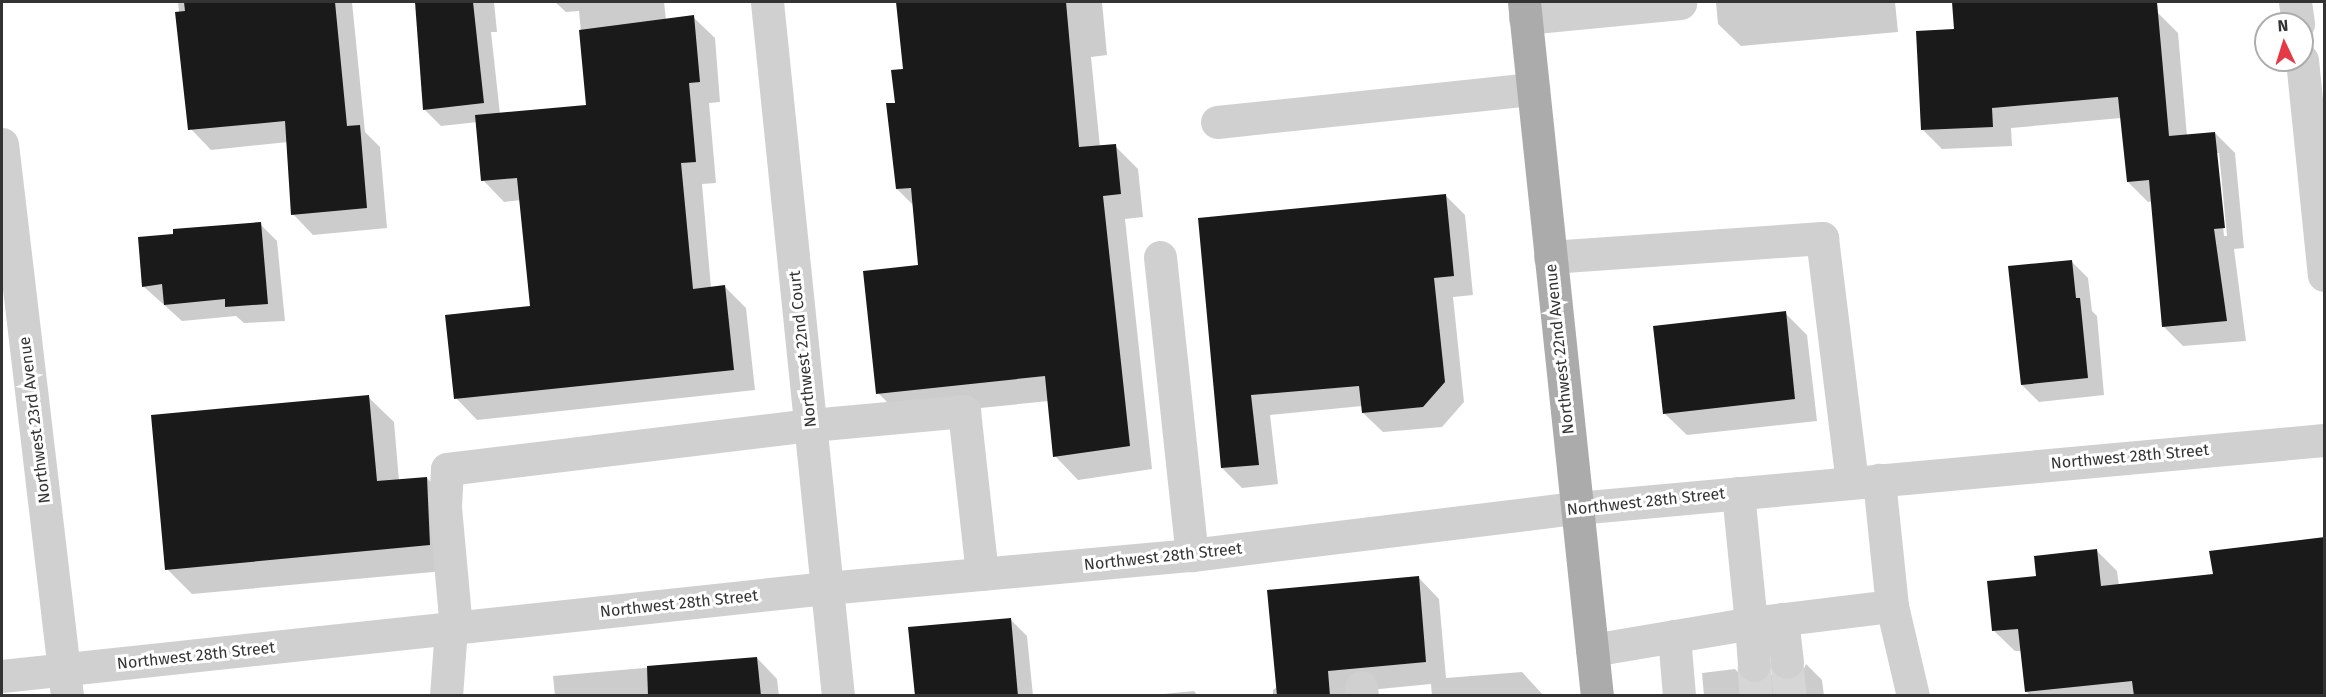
<!DOCTYPE html>
<html>
<head>
<meta charset="utf-8">
<style>
	body { margin:0 }
	#map { position:relative; width:2326px; height:697px; overflow:hidden; background:#fff; font-family:"Fira Sans",sans-serif }
	div>[style] { position:absolute }
	.shadow>* { inset:0; background:#0003 }
	.building>* { inset:0; background:#1a1a1a }
	.minor-tunnel>* { height:33px; margin-top:-16.5px; transform-origin:0; background:repeating-linear-gradient(90deg,#d6d6d6 0 33px,transparent 0 49px) }
	.minor>* { height:33px; margin:-16.5px; padding:0 16.5px; transform-origin:16.5px; border-radius:16.5px; background:#d0d0d0 }
	.major>* { height:33px; margin:-16.5px; padding:0 16.5px; transform-origin:16.5px; border-radius:16.5px; background:#ababab }
	span { translate:-50% -50%; white-space:nowrap; text-align:center; line-height:1.15; -webkit-text-stroke:6px #fff; paint-order:stroke }
	.street-label { font-size:16px; color:#333 }
	.frame { position:absolute; inset:0; border:3px solid #333; pointer-events:none }
	.north { position:absolute; left:2254px; top:12px; width:60px; height:60px; box-sizing:border-box; background:#fff; border:2px solid #adadad; border-radius:50%; rotate:356deg; font-size:16px; font-weight:700; line-height:24px; text-align:center; color:#333 }
	.north::after { content:''; display:block; margin:auto; width:21px; height:27px; background:#e63946; clip-path:polygon(50% 0,100% 100%,50% 72%,0 100%) }
</style>
</head>
<body>
<div id="map">
	<div class="shadow">
		<i style="clip-path:polygon(178px 2px,352px 2px,365px 132px,380px 147px,387px 228px,313px 235px,293px 214px,288px 142px,211px 150px,191px 129px)"></i>
		<i style="clip-path:polygon(416px 2px,494px 2px,497px 32px,491px 32px,500px 114px,588px 106px,579px 11px,566px 12px,555px 2px,664px 2px,666px 20px,693px 17px,715px 38px,720px 102px,709px 103px,716px 183px,702px 184px,711px 288px,725px 287px,746px 308px,755px 390px,477px 420px,456px 398px,532px 307px,521px 200px,504px 202px,483px 180px,478px 122px,441px 126px,424px 109px)"></i>
		<i style="clip-path:polygon(898px 2px,1102px 2px,1107px 55px,1091px 57px,1100px 147px,1115px 146px,1138px 169px,1143px 217px,1125px 219px,1152px 469px,1078px 480px,1055px 456px,1049px 401px,901px 416px,878px 393px,920px 266px,914px 206px,897px 189px,897px 104px,905px 70px)"></i>
		<i style="clip-path:polygon(1716px 2px,1895px 2px,1898px 32px,1741px 46px,1718px 24px)"></i>
		<i style="clip-path:polygon(evenodd,1953px 2px,2141px 2px,2143px 15px,2158px 13px,2178px 33px,2187px 136px,2215px 133px,2235px 153px,2244px 248px,2234px 249px,2246px 341px,2183px 346px,2163px 326px,2153px 201px,2148px 202px,2128px 182px,2121px 118px,2011px 128px,2012px 146px,1942px 149px,1922px 129px,1956px 31px,1953px 2px,2216px 153px,2219px 153px,2227px 236px,2224px 236px,2216px 153px)"></i>
		<i style="clip-path:polygon(1445px 195px,1465px 215px,1473px 295px,1453px 297px,1464px 402px,1442px 427px,1383px 432px,1363px 413px,1362px 406px,1270px 415px,1278px 484px,1242px 488px,1222px 468px,1200px 219px)"></i>
		<i style="clip-path:polygon(260px 224px,277px 241px,285px 321px,244px 323px,236px 316px,182px 321px,143px 286px)"></i>
		<i style="clip-path:polygon(2071px 261px,2088px 278px,2092px 311px,2097px 316px,2104px 395px,2039px 402px,2022px 385px)"></i>
		<i style="clip-path:polygon(1785px 313px,1807px 335px,1817px 421px,1687px 435px,1664px 413px)"></i>
		<i style="clip-path:polygon(368px 397px,394px 422px,399px 481px,427px 478px,452px 504px,455px 570px,192px 594px,167px 569px)"></i>
		<i style="clip-path:polygon(2097px 551px,2117px 571px,2119px 586px,2214px 576px,2324px 696px,2031px 696px,2026px 691px,2022px 651px,2015px 651px,1994px 631px,2038px 577px)"></i>
		<i style="clip-path:polygon(1418px 577px,1439px 599px,1446px 678px,1522px 672px,1544px 696px,1432px 696px,1431px 684px,1349px 692px,1349px 696px,1273px 696px,1273px 690px)"></i>
		<i style="clip-path:polygon(1010px 619px,1027px 636px,1033px 696px,916px 696px)"></i>
		<i style="clip-path:polygon(757px 658px,777px 679px,779px 696px,555px 696px,553px 676px)"></i>
		<i style="clip-path:polygon(1806px 664px,1822px 680px,1824px 696px,1704px 696px,1702px 673px,1735px 669px,1749px 683px,1765px 682px,1772px 674px,1788px 682px,1800px 678px)"></i>
		<i style="clip-path:polygon(1194px 691px,1198px 696px,1143px 696px)"></i>
	</div>
	<div class="building">
		<i style="clip-path:polygon(184px 2px,335px 2px,347px 126px,360px 125px,367px 208px,291px 215px,285px 121px,188px 130px,175px 12px,185px 11px)"></i>
		<i style="clip-path:polygon(415px 2px,473px 2px,484px 103px,423px 110px)"></i>
		<i style="clip-path:polygon(896px 2px,1066px 2px,1079px 147px,1116px 144px,1121px 194px,1103px 196px,1130px 446px,1053px 457px,1045px 376px,876px 394px,863px 271px,918px 265px,911px 188px,896px 189px,886px 103px,895px 103px,891px 70px,903px 69px)"></i>
		<i style="clip-path:polygon(1952px 2px,2157px 2px,2169px 136px,2215px 132px,2225px 228px,2214px 229px,2227px 321px,2162px 327px,2149px 180px,2127px 182px,2118px 97px,1992px 108px,1993px 127px,1921px 130px,1916px 31px,1954px 29px)"></i>
		<i style="clip-path:polygon(694px 15px,700px 82px,689px 83px,696px 162px,681px 163px,693px 289px,725px 285px,734px 370px,454px 399px,445px 315px,530px 306px,517px 178px,481px 181px,475px 115px,586px 105px,579px 30px)"></i>
		<i style="clip-path:polygon(1446px 194px,1454px 276px,1434px 278px,1445px 382px,1423px 407px,1362px 413px,1359px 386px,1251px 395px,1259px 465px,1221px 468px,1198px 218px)"></i>
		<i style="clip-path:polygon(261px 222px,268px 304px,225px 307px,225px 299px,164px 305px,162px 284px,142px 287px,138px 237px,173px 234px,173px 229px)"></i>
		<i style="clip-path:polygon(2072px 260px,2076px 298px,2080px 298px,2088px 378px,2021px 385px,2008px 266px)"></i>
		<i style="clip-path:polygon(1786px 311px,1795px 399px,1663px 414px,1653px 326px)"></i>
		<i style="clip-path:polygon(369px 395px,377px 481px,427px 477px,430px 545px,165px 570px,151px 415px)"></i>
		<i style="clip-path:polygon(2325px 537px,2325px 696px,2134px 696px,2132px 681px,2025px 692px,2018px 629px,1992px 631px,1987px 581px,2036px 576px,2034px 556px,2097px 549px,2101px 586px,2213px 574px,2209px 551px)"></i>
		<i style="clip-path:polygon(1419px 576px,1426px 662px,1328px 671px,1330px 696px,1277px 696px,1267px 590px)"></i>
		<i style="clip-path:polygon(1011px 618px,1018px 696px,915px 696px,908px 627px)"></i>
		<i style="clip-path:polygon(757px 657px,761px 696px,648px 696px,647px 666px)"></i>
	</div>
	<div class="minor-tunnel">
		<i style="left:1787px;top:662px;width:34px;rotate:85deg"></i>
		<i style="left:1754px;top:665px;width:31px;rotate:86deg"></i>
	</div>
	<div class="minor">
		<i style="left:767px;top:2px;width:698px;rotate:84.16deg"></i>
		<i style="left:2295px;top:2px;width:22px;rotate:82deg"></i>
		<i style="left:1525px;top:18px;width:156px;rotate:-5.5deg"></i>
		<i style="left:2302px;top:60px;width:216px;rotate:84.2deg"></i>
		<i style="left:1217px;top:122px;width:318px;rotate:-6deg"></i>
		<i style="left:2px;top:144px;width:556px;rotate:83.28deg"></i>
		<i style="left:1160px;top:257px;width:300px;rotate:83.9deg"></i>
		<i style="left:1550px;top:257px;width:273px;rotate:-4deg"></i>
		<i style="left:1822px;top:238px;width:246px;rotate:83deg"></i>
		<i style="left:1738px;top:493px;width:131px;rotate:84.3deg"></i>
		<i style="left:1751px;top:623px;width:142px;rotate:-6.9deg"></i>
		<i style="left:1892px;top:606px;width:127px;rotate:-95.9deg"></i>
		<i style="left:1892px;top:606px;width:92px;rotate:76.9deg"></i>
		<i style="left:1782px;top:619px;width:43px;rotate:83.4deg"></i>
		<i style="left:456px;top:628px;width:121px;rotate:-95.2deg"></i>
		<i style="left:445px;top:507px;width:38px;rotate:-87deg"></i>
		<i style="left:447px;top:469px;width:367px;rotate:-6.9deg"></i>
		<i style="left:811px;top:425px;width:154px;rotate:-5.2deg"></i>
		<i style="left:964px;top:411px;width:164px;rotate:83.7deg"></i>
		<i style="left:1674px;top:636px;width:60px;rotate:85.2deg"></i>
		<i style="left:1592px;top:650px;width:161px;rotate:-9.6deg"></i>
		<i style="left:1751px;top:623px;width:42px;rotate:85.9deg"></i>
		<i style="left:2px;top:676px;width:830px;rotate:-6.09deg"></i>
		<i style="left:827px;top:588px;width:366px;rotate:-5.2deg"></i>
		<i style="left:1192px;top:555px;width:388px;rotate:-7deg"></i>
		<i style="left:1577px;top:508px;width:750px;rotate:-5.2deg"></i>
		<i style="left:1361px;top:687px;width:9px;rotate:84deg"></i>
		<i style="left:446px;top:696px;width:68px;rotate:-85.8deg"></i>
	</div>
	<div class="major">
		<i style="left:1524px;top:2px;width:698px;rotate:84deg"></i>
	</div>
	<div class="street-label">
		<span style="left:803px;top:349px;rotate:-96deg">Northwest 22nd Court</span>
		<span style="left:1560px;top:349px;rotate:-96deg">Northwest 22nd Avenue</span>
		<span style="left:35px;top:420px;rotate:-97deg">Northwest 23rd Avenue</span>
		<span style="left:2130px;top:457px;rotate:-5deg">Northwest 28th Street</span>
		<span style="left:1646px;top:502px;rotate:-6deg">Northwest 28th Street</span>
		<span style="left:1163px;top:557px;rotate:-6deg">Northwest 28th Street</span>
		<span style="left:679px;top:604px;rotate:-6deg">Northwest 28th Street</span>
		<span style="left:196px;top:656px;rotate:-6deg">Northwest 28th Street</span>
	</div>
	<div class="frame"></div>
	<div class="north">N</div>
</div>
</body>
</html>
